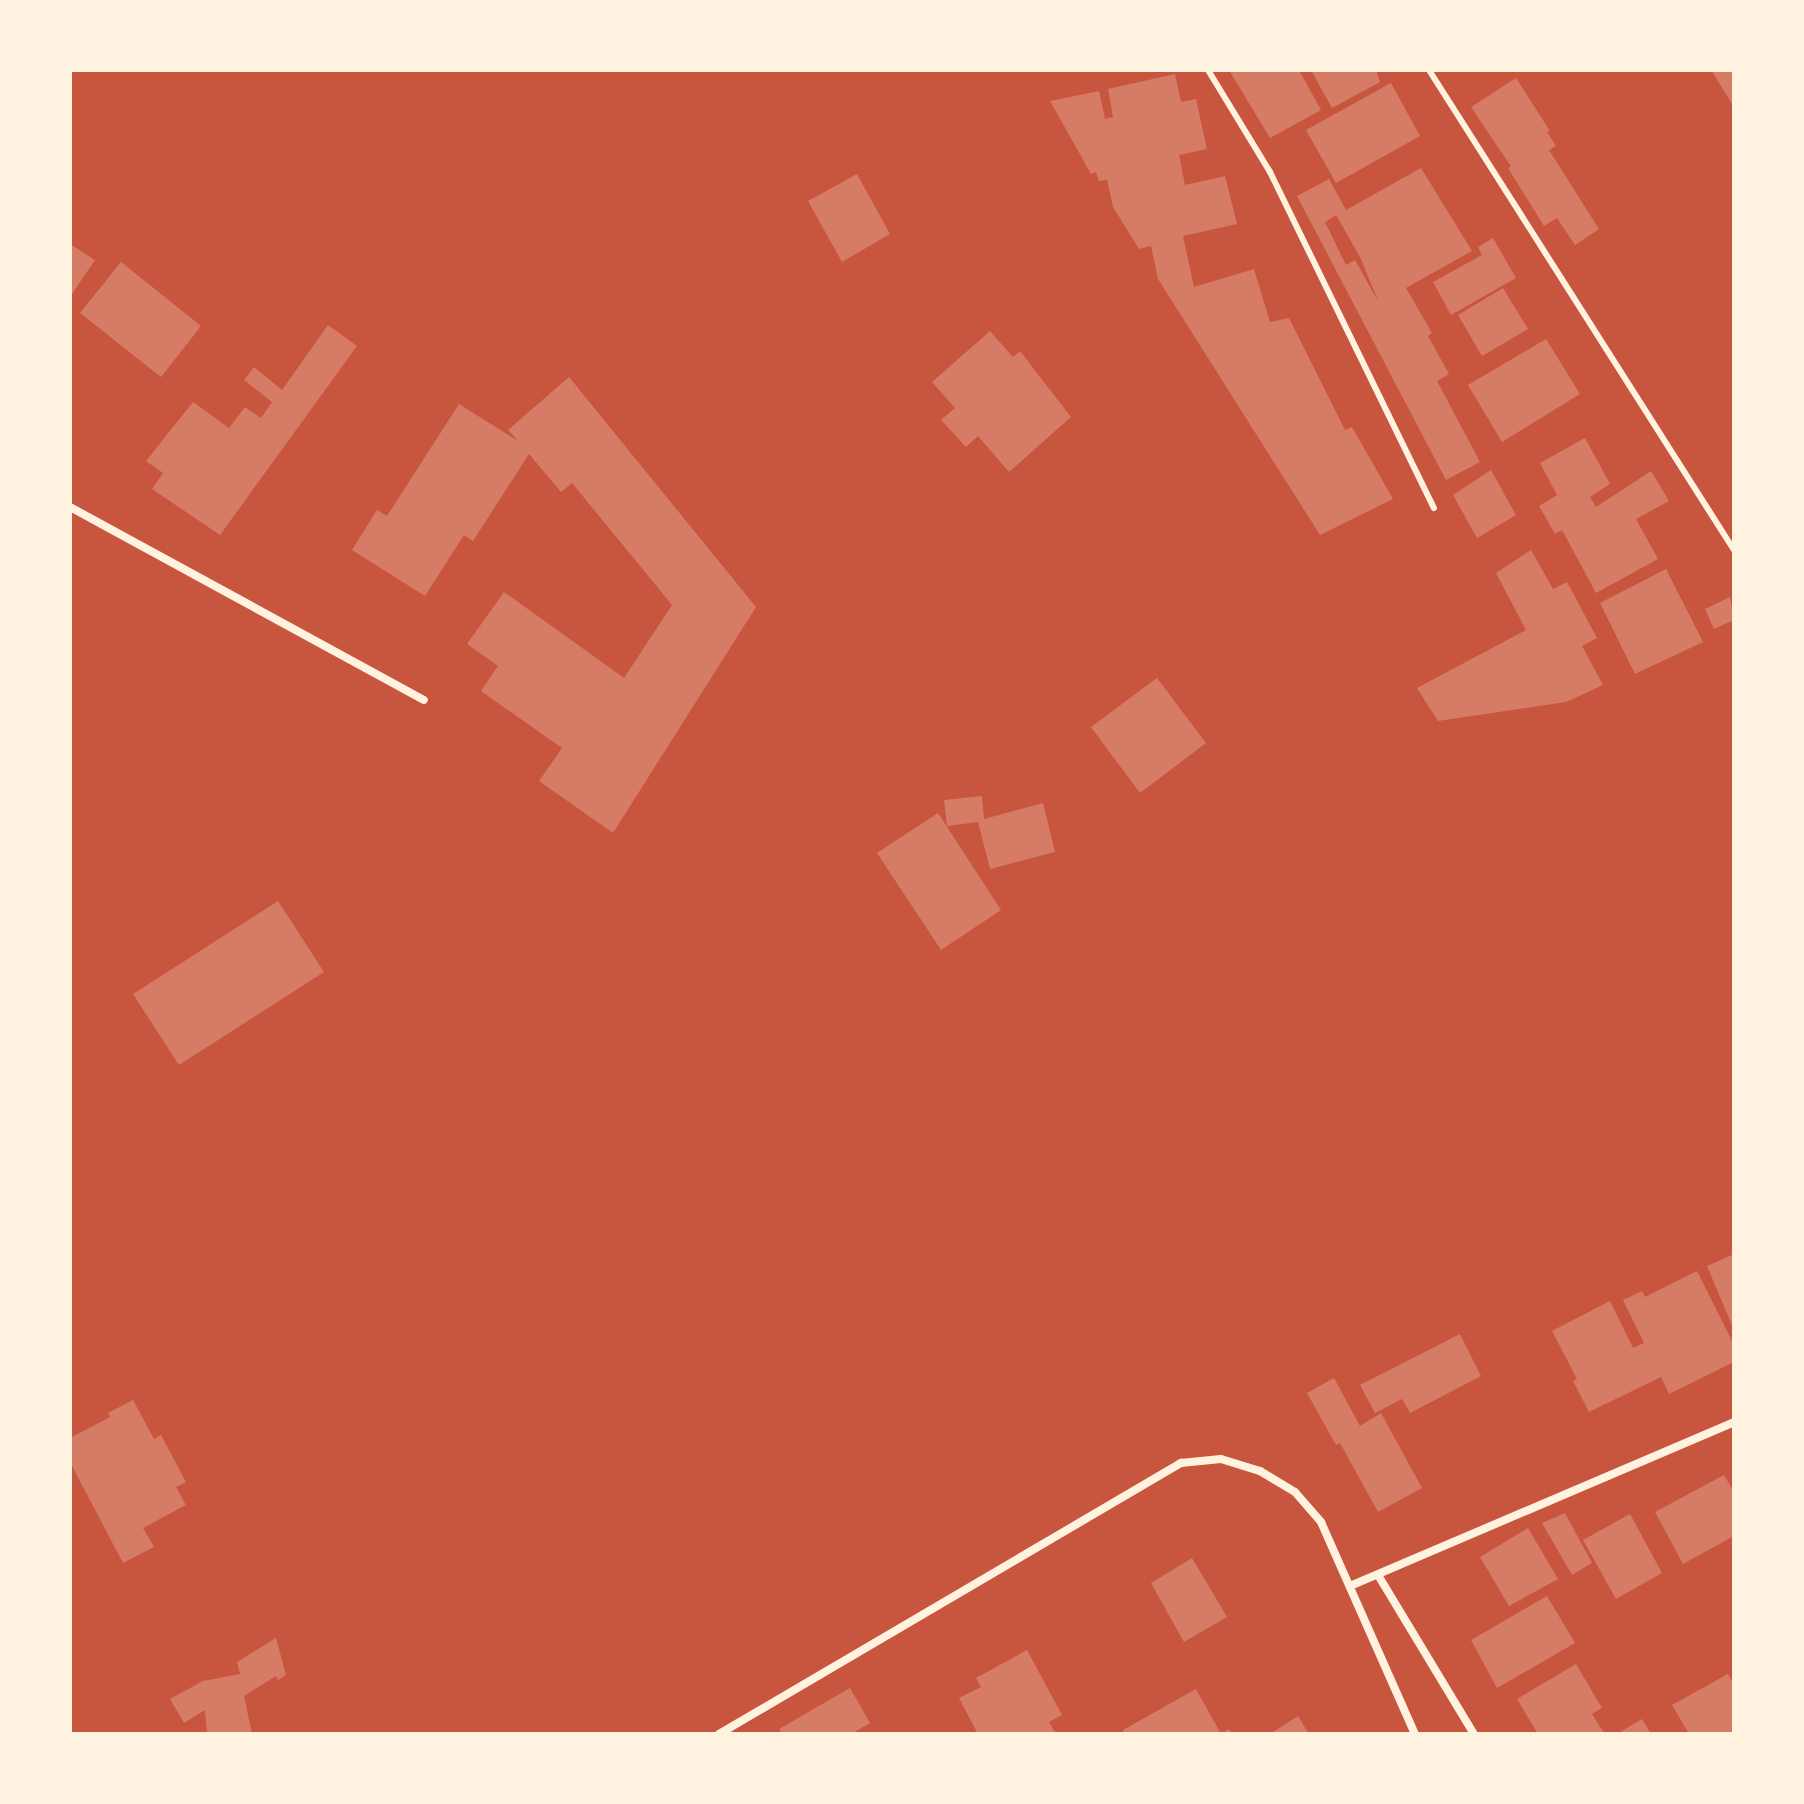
<!DOCTYPE html>
<html>
<head>
<meta charset="utf-8">
<style>
	body { margin:0 }
	#map { position:relative; width:1804px; height:1804px; overflow:hidden; background:#c8553d; font-family:"Archivo Narrow",sans-serif }
	div>[style] { position:absolute }
	.building>* { inset:0; background:#d67c66 }
	.service>* { height:6px; margin:-3px; padding:0 3px; transform-origin:3px; border-radius:3px; background:#fff3e0 }
	.minor>* { height:8px; margin:-4px; padding:0 4px; transform-origin:4px; border-radius:4px; background:#fff3e0 }
	span { translate:-50% -50%; white-space:nowrap; text-align:center; line-height:1.15; -webkit-text-stroke:6px #fff3e0; paint-order:stroke }
	.frame { position:absolute; inset:0; border:72px solid #fff3e0; pointer-events:none }
</style>
</head>
<body>
<div id="map">
	<div class="building">
		<i style="clip-path:polygon(1229px 70px,1299px 70px,1321px 110px,1270px 138px)"></i>
		<i style="clip-path:polygon(1311px 70px,1376px 70px,1380px 82px,1332px 108px)"></i>
		<i style="clip-path:polygon(1711px 70px,1734px 70px,1734px 107px)"></i>
		<i style="clip-path:polygon(1175px 74px,1181px 102px,1196px 99px,1207px 149px,1179px 155px,1185px 185px,1225px 176px,1237px 224px,1183px 236px,1194px 287px,1254px 269px,1270px 322px,1289px 318px,1345px 430px,1352px 427px,1393px 499px,1320px 535px,1158px 279px,1151px 246px,1139px 249px,1113px 207px,1107px 180px,1099px 181px,1096px 172px,1091px 174px,1050px 101px,1099px 91px,1105px 119px,1113px 117px,1108px 89px)"></i>
		<i style="clip-path:polygon(1516px 78px,1550px 131px,1547px 132px,1556px 146px,1549px 150px,1599px 229px,1575px 245px,1557px 218px,1544px 226px,1508px 168px,1511px 166px,1506px 159px,1471px 107px)"></i>
		<i style="clip-path:polygon(1391px 83px,1420px 136px,1336px 183px,1306px 130px)"></i>
		<i style="clip-path:polygon(evenodd,1421px 168px,1472px 251px,1406px 288px,1432px 333px,1428px 336px,1449px 374px,1437px 381px,1480px 462px,1446px 480px,1297px 196px,1329px 179px,1346px 210px,1421px 168px,1336px 215px,1360px 257px,1379px 303px,1355px 260px,1346px 265px,1325px 222px,1336px 215px)"></i>
		<i style="clip-path:polygon(857px 174px,890px 234px,842px 262px,808px 201px)"></i>
		<i style="clip-path:polygon(1493px 238px,1516px 278px,1451px 315px,1433px 282px,1482px 255px,1478px 247px)"></i>
		<i style="clip-path:polygon(70px 244px,95px 260px,70px 297px)"></i>
		<i style="clip-path:polygon(121px 262px,201px 326px,161px 377px,80px 313px)"></i>
		<i style="clip-path:polygon(1503px 288px,1528px 329px,1482px 356px,1458px 315px)"></i>
		<i style="clip-path:polygon(328px 325px,357px 346px,220px 535px,152px 489px,163px 473px,146px 461px,193px 402px,229px 428px,245px 407px,261px 418px,272px 402px,244px 380px,254px 367px,282px 390px)"></i>
		<i style="clip-path:polygon(990px 331px,1013px 357px,1020px 351px,1071px 417px,1009px 472px,978px 436px,966px 447px,941px 420px,955px 408px,932px 382px)"></i>
		<i style="clip-path:polygon(1546px 339px,1580px 394px,1502px 442px,1468px 385px)"></i>
		<i style="clip-path:polygon(569px 377px,756px 607px,613px 833px,539px 781px,562px 748px,481px 691px,498px 666px,467px 644px,504px 592px,624px 678px,672px 605px,572px 483px,561px 492px,529px 454px,473px 541px,464px 535px,425px 596px,352px 550px,377px 510px,387px 516px,459px 404px,518px 441px,508px 430px)"></i>
		<i style="clip-path:polygon(1585px 438px,1610px 484px,1590px 497px,1596px 507px,1651px 471px,1669px 501px,1636px 519px,1658px 559px,1596px 593px,1562px 530px,1555px 534px,1539px 506px,1557px 495px,1540px 463px)"></i>
		<i style="clip-path:polygon(1491px 470px,1516px 515px,1477px 538px,1453px 495px)"></i>
		<i style="clip-path:polygon(1531px 550px,1553px 589px,1567px 582px,1597px 638px,1582px 646px,1603px 685px,1566px 702px,1438px 721px,1417px 688px,1526px 630px,1496px 573px)"></i>
		<i style="clip-path:polygon(1666px 569px,1703px 642px,1635px 674px,1600px 603px)"></i>
		<i style="clip-path:polygon(1730px 597px,1734px 620px,1714px 629px,1705px 609px)"></i>
		<i style="clip-path:polygon(1157px 678px,1206px 743px,1140px 793px,1091px 727px)"></i>
		<i style="clip-path:polygon(982px 796px,984px 819px,1043px 803px,1055px 852px,990px 869px,978px 822px,947px 826px,944px 800px)"></i>
		<i style="clip-path:polygon(938px 813px,1001px 910px,941px 950px,877px 853px)"></i>
		<i style="clip-path:polygon(278px 901px,324px 972px,179px 1065px,133px 994px)"></i>
		<i style="clip-path:polygon(1734px 1254px,1734px 1330px,1707px 1266px)"></i>
		<i style="clip-path:polygon(1697px 1271px,1734px 1345px,1734px 1362px,1669px 1394px,1661px 1377px,1589px 1412px,1573px 1381px,1577px 1379px,1552px 1331px,1610px 1301px,1633px 1348px,1644px 1343px,1623px 1300px,1642px 1291px,1645px 1297px)"></i>
		<i style="clip-path:polygon(1460px 1334px,1481px 1376px,1410px 1413px,1402px 1399px,1375px 1413px,1360px 1385px)"></i>
		<i style="clip-path:polygon(1334px 1378px,1360px 1426px,1381px 1413px,1422px 1488px,1378px 1512px,1340px 1443px,1336px 1445px,1307px 1393px)"></i>
		<i style="clip-path:polygon(133px 1400px,154px 1439px,161px 1435px,186px 1482px,176px 1487px,186px 1505px,143px 1528px,154px 1547px,123px 1563px,70px 1462px,70px 1438px,110px 1417px,108px 1413px)"></i>
		<i style="clip-path:polygon(1724px 1475px,1734px 1492px,1734px 1536px,1683px 1564px,1655px 1512px)"></i>
		<i style="clip-path:polygon(1565px 1513px,1592px 1563px,1572px 1575px,1542px 1523px)"></i>
		<i style="clip-path:polygon(1630px 1514px,1662px 1573px,1616px 1599px,1583px 1540px)"></i>
		<i style="clip-path:polygon(1528px 1528px,1558px 1579px,1509px 1606px,1480px 1557px)"></i>
		<i style="clip-path:polygon(1192px 1558px,1227px 1617px,1184px 1642px,1151px 1583px)"></i>
		<i style="clip-path:polygon(1547px 1596px,1575px 1643px,1497px 1688px,1471px 1640px)"></i>
		<i style="clip-path:polygon(276px 1638px,286px 1675px,278px 1680px,276px 1676px,244px 1696px,252px 1734px,207px 1734px,205px 1710px,184px 1723px,170px 1699px,203px 1681px,240px 1674px,237px 1662px)"></i>
		<i style="clip-path:polygon(1027px 1650px,1062px 1715px,1049px 1722px,1056px 1734px,978px 1734px,959px 1698px,981px 1687px,976px 1678px)"></i>
		<i style="clip-path:polygon(1576px 1664px,1602px 1708px,1592px 1714px,1604px 1733px,1538px 1734px,1517px 1699px)"></i>
		<i style="clip-path:polygon(1728px 1674px,1734px 1685px,1734px 1734px,1689px 1734px,1672px 1705px)"></i>
		<i style="clip-path:polygon(850px 1688px,870px 1723px,851px 1734px,782px 1734px,779px 1729px)"></i>
		<i style="clip-path:polygon(1196px 1689px,1221px 1734px,1229px 1729px,1232px 1734px,1125px 1734px,1123px 1730px)"></i>
		<i style="clip-path:polygon(1298px 1716px,1309px 1734px,1270px 1734px)"></i>
		<i style="clip-path:polygon(1642px 1719px,1651px 1734px,1617px 1734px)"></i>
	</div>
	<div class="service">
		<i style="left:1208px;top:70px;width:119px;rotate:58.7deg"></i>
		<i style="left:1270px;top:172px;width:374px;rotate:64deg"></i>
		<i style="left:1429px;top:70px;width:569px;rotate:57.57deg"></i>
	</div>
	<div class="minor">
		<i style="left:70px;top:507px;width:403px;rotate:28.6deg"></i>
		<i style="left:1378px;top:1575px;width:186px;rotate:58.9deg"></i>
		<i style="left:1350px;top:1586px;width:418px;rotate:-23.1deg"></i>
		<i style="left:719px;top:1734px;width:536px;rotate:-30.4deg"></i>
		<i style="left:1181px;top:1463px;width:40px;rotate:-5.7deg"></i>
		<i style="left:1221px;top:1459px;width:41px;rotate:17.1deg"></i>
		<i style="left:1260px;top:1471px;width:41px;rotate:31deg"></i>
		<i style="left:1295px;top:1492px;width:40px;rotate:49deg"></i>
		<i style="left:1321px;top:1522px;width:232px;rotate:66.1deg"></i>
	</div>
	<div class="frame"></div>
</div>
</body>
</html>
